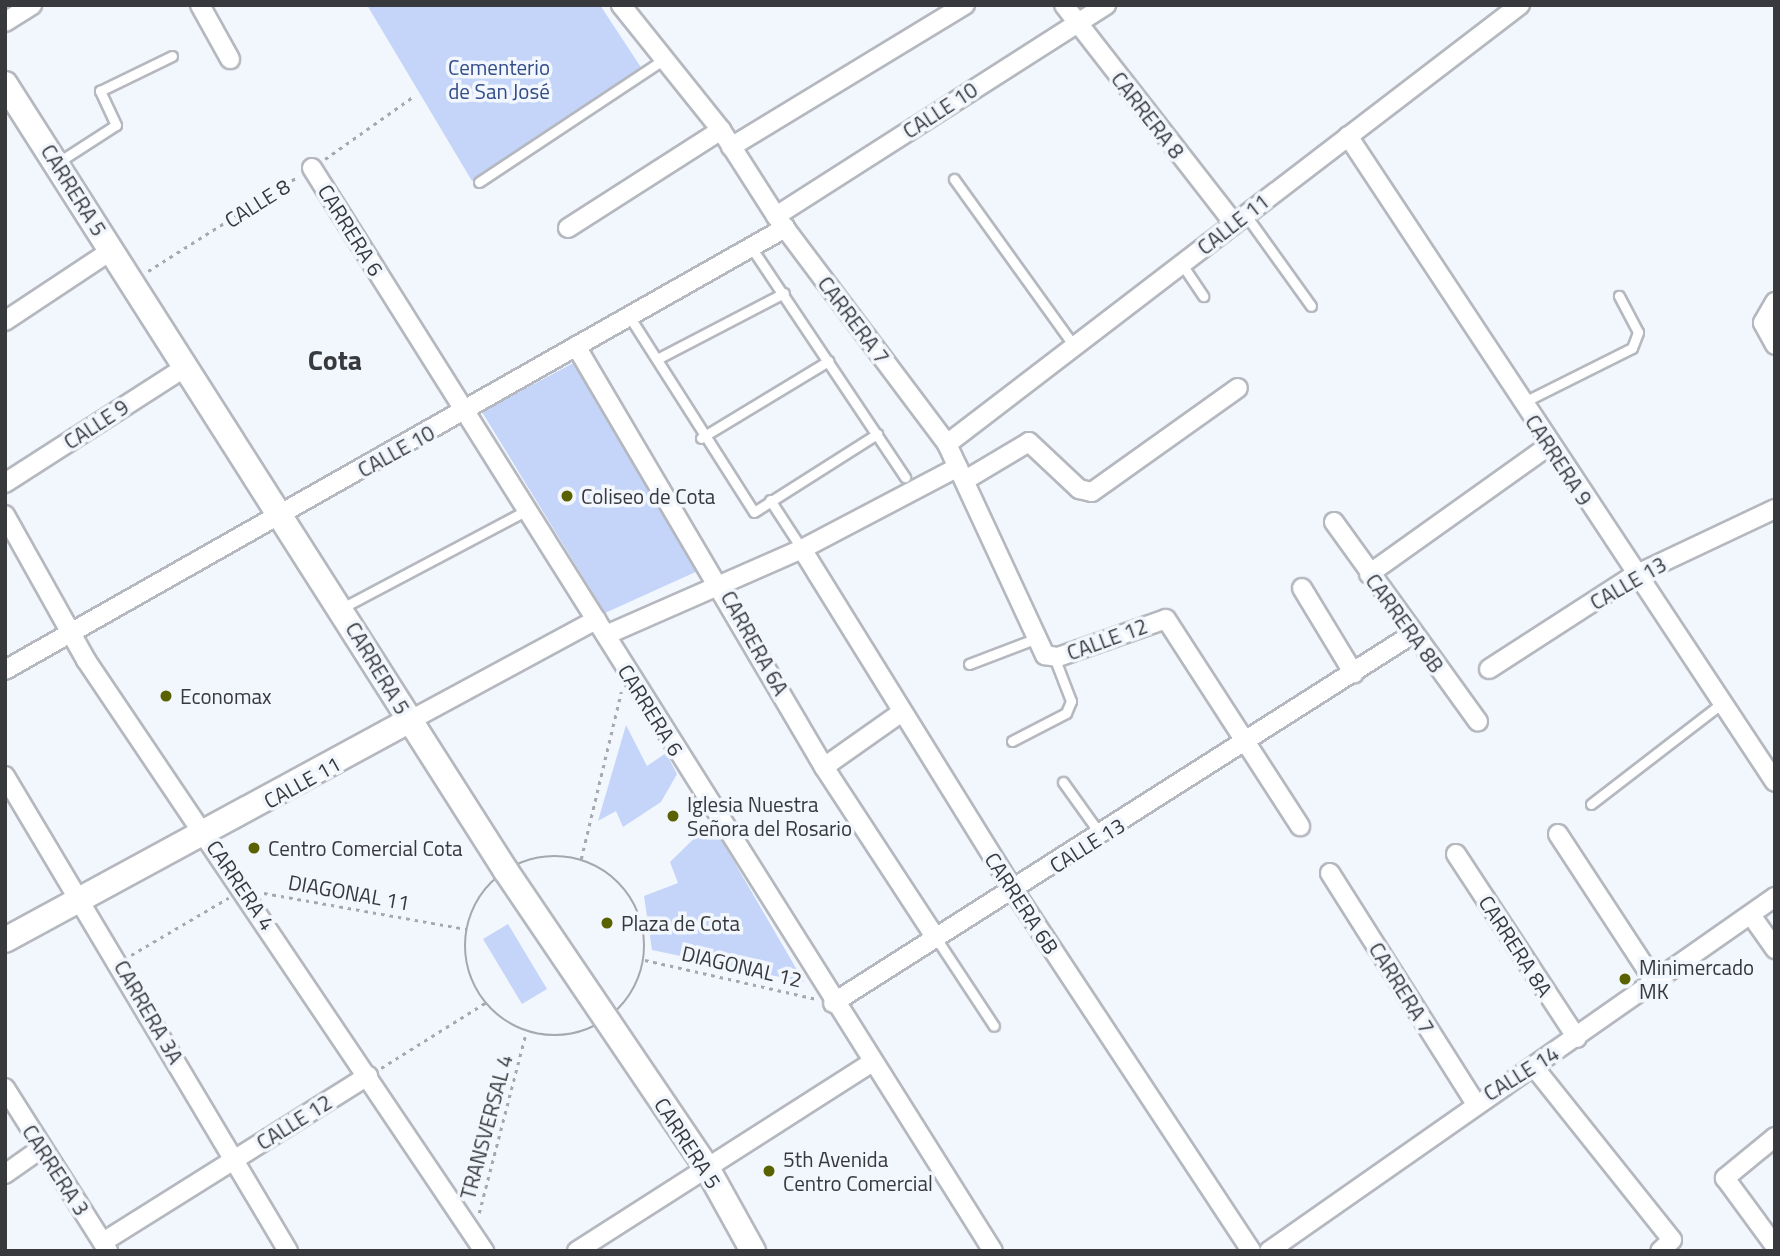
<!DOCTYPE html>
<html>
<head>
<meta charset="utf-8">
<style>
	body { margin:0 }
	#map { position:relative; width:1780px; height:1256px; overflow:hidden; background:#f2f6fd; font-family:"Titillium Web",sans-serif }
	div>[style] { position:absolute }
	.green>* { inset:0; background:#c5d5f9 }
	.path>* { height:2.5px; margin-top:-1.25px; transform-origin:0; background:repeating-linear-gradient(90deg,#a5a8ad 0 3.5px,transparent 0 8.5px) }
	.path>.ring { margin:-1.25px; padding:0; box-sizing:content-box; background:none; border:2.5px solid #a5a8ad; border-radius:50% }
	.roads { filter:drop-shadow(2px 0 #b5b8bf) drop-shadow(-2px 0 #b5b8bf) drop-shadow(0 2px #b5b8bf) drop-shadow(0 -2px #b5b8bf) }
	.service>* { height:9px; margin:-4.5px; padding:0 4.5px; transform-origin:4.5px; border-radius:4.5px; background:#fff }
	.minor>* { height:18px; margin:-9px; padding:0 9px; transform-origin:9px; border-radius:9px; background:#fff }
	.secondary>* { height:24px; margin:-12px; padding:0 12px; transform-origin:12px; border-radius:12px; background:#fff }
	.dots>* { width:19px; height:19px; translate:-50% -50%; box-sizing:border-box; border:4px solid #f2f6fd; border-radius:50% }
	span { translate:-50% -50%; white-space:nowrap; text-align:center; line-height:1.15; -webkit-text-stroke:7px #f2f6fd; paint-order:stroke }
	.park-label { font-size:21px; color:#344d89 }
	.street-label { font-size:21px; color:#38393c }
	.poi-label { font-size:21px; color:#38393c }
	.left { translate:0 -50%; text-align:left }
	.district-label { font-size:28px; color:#38393c; font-weight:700 }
	.frame { position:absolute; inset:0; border:7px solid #38393c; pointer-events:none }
</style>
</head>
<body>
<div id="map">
	<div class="green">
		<i style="clip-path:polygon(367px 5px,600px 5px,646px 75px,472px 181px)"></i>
		<i style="clip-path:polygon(575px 362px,700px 570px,605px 613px,482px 412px)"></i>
		<i style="clip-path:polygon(626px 725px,647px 766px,666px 753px,677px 774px,661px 802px,623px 827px,616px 811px,598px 821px)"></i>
		<i style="clip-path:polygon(711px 822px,804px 982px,652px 950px,644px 896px,678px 883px,670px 862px)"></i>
		<i style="clip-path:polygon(508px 924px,547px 989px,522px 1004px,483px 939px)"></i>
	</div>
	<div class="path">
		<i style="left:325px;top:159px;width:109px;rotate:-35.3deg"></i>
		<i style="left:148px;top:271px;width:178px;rotate:-32.2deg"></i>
		<i class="ring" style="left:465px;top:856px;width:177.5px;height:177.5px"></i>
		<i style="left:581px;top:859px;width:172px;rotate:-76.5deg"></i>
		<i style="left:264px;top:893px;width:206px;rotate:10.1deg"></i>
		<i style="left:131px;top:955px;width:113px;rotate:-30.4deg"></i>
		<i style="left:645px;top:960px;width:175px;rotate:12.8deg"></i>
		<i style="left:381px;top:1068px;width:123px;rotate:-32deg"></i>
		<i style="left:479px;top:1213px;width:186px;rotate:-75.4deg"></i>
	</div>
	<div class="roads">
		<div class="service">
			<i style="left:57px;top:163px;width:70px;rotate:-32.8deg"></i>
			<i style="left:116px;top:125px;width:38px;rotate:-115deg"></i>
			<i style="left:100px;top:91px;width:80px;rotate:-25.9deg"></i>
			<i style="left:954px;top:179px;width:206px;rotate:54.3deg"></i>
			<i style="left:479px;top:182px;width:222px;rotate:-33.6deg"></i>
			<i style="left:1245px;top:214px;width:113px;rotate:54.3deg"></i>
			<i style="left:751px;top:247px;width:277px;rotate:56.2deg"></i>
			<i style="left:1181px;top:263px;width:40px;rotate:56deg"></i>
			<i style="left:629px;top:316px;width:232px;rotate:57.5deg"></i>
			<i style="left:754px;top:512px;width:146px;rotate:-32.4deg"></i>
			<i style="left:657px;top:359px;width:143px;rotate:-27.5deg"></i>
			<i style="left:1522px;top:403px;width:123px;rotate:-26.6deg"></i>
			<i style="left:1632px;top:348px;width:17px;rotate:-69deg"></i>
			<i style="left:1638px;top:332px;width:41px;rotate:-117.8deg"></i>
			<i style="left:701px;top:438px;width:149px;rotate:-31.2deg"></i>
			<i style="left:770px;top:500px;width:59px;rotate:56.9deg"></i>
			<i style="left:342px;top:608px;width:205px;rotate:-27.9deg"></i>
			<i style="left:969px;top:664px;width:73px;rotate:-20.9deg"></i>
			<i style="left:1012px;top:741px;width:61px;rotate:-27.4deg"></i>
			<i style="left:1066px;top:713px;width:13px;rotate:-67deg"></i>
			<i style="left:1071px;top:701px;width:47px;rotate:-111.1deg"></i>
			<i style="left:1063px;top:782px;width:65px;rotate:54.4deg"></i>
			<i style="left:1591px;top:804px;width:164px;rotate:-37.6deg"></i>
			<i style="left:936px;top:938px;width:105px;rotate:56.6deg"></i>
		</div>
		<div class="minor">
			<i style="left:200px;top:5px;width:62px;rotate:60.9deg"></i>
			<i style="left:621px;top:5px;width:160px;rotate:51.3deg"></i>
			<i style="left:721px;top:130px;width:102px;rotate:57.4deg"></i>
			<i style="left:776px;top:216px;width:285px;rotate:53.1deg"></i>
			<i style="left:947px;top:444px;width:233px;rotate:65.1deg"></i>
			<i style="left:1045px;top:655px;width:13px;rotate:9deg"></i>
			<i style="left:1058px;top:657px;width:114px;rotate:-19.4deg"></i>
			<i style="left:1166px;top:619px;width:247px;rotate:57.1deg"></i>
			<i style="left:1064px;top:5px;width:276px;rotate:52.1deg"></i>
			<i style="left:5px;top:22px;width:32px;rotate:-32deg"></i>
			<i style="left:1348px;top:136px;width:774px;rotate:56.54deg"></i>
			<i style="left:731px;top:147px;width:274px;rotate:-31.3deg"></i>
			<i style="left:312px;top:168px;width:1279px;rotate:57.84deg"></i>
			<i style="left:776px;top:216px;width:392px;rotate:-32.6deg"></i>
			<i style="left:568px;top:228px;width:182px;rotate:-32.6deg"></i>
			<i style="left:1775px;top:302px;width:24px;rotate:120deg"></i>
			<i style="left:1763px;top:323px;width:25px;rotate:61deg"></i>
			<i style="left:5px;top:321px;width:128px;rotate:-33.6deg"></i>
			<i style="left:576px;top:346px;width:489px;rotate:59.5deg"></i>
			<i style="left:824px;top:767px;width:204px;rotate:56.8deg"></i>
			<i style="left:947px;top:444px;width:722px;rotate:-37.46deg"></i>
			<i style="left:967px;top:479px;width:72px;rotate:-30.8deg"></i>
			<i style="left:1029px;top:442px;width:69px;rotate:43.2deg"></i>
			<i style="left:1079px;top:489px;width:13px;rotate:13deg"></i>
			<i style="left:1092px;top:492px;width:179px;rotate:-35.5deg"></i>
			<i style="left:5px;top:483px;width:216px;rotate:-32.7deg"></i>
			<i style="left:5px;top:515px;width:166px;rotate:60.8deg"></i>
			<i style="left:86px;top:660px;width:713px;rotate:56.04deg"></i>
			<i style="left:1334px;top:522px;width:246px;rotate:54.2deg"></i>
			<i style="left:802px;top:549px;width:402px;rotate:58.2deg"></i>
			<i style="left:1014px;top:891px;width:431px;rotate:56.6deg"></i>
			<i style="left:1369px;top:574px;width:222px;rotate:-35.5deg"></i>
			<i style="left:1302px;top:588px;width:100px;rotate:58.8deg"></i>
			<i style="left:606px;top:635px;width:214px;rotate:-23.7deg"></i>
			<i style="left:802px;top:549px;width:176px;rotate:-27.7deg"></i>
			<i style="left:1489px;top:669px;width:171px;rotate:-32.9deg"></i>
			<i style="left:1633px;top:576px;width:157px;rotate:-25.3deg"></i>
			<i style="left:5px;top:670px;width:897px;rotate:-29.54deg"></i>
			<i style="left:409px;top:721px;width:213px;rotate:-28.4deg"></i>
			<i style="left:824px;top:767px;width:95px;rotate:-35.2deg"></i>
			<i style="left:5px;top:776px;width:553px;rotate:59.21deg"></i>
			<i style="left:1558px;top:834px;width:179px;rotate:56.8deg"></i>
			<i style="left:1456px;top:854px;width:220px;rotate:56.7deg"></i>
			<i style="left:1330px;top:873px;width:271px;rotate:57.7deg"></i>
			<i style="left:1751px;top:915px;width:42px;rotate:54.8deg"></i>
			<i style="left:833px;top:1003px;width:685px;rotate:-32.48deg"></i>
			<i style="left:1534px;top:1067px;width:221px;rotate:51.4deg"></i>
			<i style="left:1672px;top:1240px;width:16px;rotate:137deg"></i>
			<i style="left:5px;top:1088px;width:193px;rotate:57.7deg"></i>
			<i style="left:1775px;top:1137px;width:65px;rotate:140.6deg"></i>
			<i style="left:1725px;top:1178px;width:84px;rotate:53.7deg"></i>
			<i style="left:5px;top:1174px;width:45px;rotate:-35.1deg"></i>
			<i style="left:103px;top:1242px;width:313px;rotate:-32.1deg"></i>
			<i style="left:577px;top:1251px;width:349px;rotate:-32.6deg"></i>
			<i style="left:1269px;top:1251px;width:618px;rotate:-34.98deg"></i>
		</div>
		<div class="secondary">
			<i style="left:5px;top:84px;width:933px;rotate:57.52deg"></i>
			<i style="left:506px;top:871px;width:359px;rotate:55.9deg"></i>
			<i style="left:707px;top:1168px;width:95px;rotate:61deg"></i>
			<i style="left:5px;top:940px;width:460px;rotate:-28.5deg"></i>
		</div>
	</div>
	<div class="dots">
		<i style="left:567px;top:496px;background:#5a6200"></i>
		<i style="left:166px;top:696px;background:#5a6200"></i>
		<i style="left:673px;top:816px;background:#5a6200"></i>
		<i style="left:254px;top:848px;background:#5a6200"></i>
		<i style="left:607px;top:923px;background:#5a6200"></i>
		<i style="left:1625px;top:979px;background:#5a6200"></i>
		<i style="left:769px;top:1171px;background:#5a6200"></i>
	</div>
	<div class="park-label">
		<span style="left:499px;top:79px">Cementerio<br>de San José</span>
	</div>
	<div class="street-label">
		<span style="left:940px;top:110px;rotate:-33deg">CALLE 10</span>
		<span style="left:1148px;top:115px;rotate:52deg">CARRERA 8</span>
		<span style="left:74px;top:190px;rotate:58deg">CARRERA 5</span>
		<span style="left:257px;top:203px;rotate:-32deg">CALLE 8</span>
		<span style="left:1233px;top:224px;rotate:-38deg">CALLE 11</span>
		<span style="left:351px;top:230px;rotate:58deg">CARRERA 6</span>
		<span style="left:854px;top:320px;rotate:53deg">CARRERA 7</span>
		<span style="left:96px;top:424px;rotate:-33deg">CALLE 9</span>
		<span style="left:396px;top:451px;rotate:-29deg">CALLE 10</span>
		<span style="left:1559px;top:460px;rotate:57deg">CARRERA 9</span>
		<span style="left:1628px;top:583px;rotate:-30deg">CALLE 13</span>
		<span style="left:1405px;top:623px;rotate:54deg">CARRERA 8B</span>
		<span style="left:1107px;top:639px;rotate:-20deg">CALLE 12</span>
		<span style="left:755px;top:643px;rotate:61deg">CARRERA 6A</span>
		<span style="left:378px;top:668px;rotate:59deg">CARRERA 5</span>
		<span style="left:651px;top:710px;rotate:58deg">CARRERA 6</span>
		<span style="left:302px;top:782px;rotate:-29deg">CALLE 11</span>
		<span style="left:1087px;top:845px;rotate:-32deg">CALLE 13</span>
		<span style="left:241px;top:885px;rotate:56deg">CARRERA 4</span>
		<span style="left:349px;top:892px;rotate:10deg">DIAGONAL 11</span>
		<span style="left:1022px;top:903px;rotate:57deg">CARRERA 6B</span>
		<span style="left:1516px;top:946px;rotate:57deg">CARRERA 8A</span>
		<span style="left:742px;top:966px;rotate:13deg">DIAGONAL 12</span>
		<span style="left:1402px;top:988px;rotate:58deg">CARRERA 7</span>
		<span style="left:149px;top:1012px;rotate:60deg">CARRERA 3A</span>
		<span style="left:1521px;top:1073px;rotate:-32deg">CALLE 14</span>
		<span style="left:294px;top:1122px;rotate:-32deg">CALLE 12</span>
		<span style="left:486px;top:1127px;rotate:-75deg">TRANSVERSAL 4</span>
		<span style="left:688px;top:1143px;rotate:57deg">CARRERA 5</span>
		<span style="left:56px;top:1170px;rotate:57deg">CARRERA 3</span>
	</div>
	<div class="poi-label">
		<span class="left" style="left:581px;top:496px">Coliseo de Cota</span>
		<span class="left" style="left:180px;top:696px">Economax</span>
		<span class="left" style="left:687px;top:816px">Iglesia Nuestra<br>Señora del Rosario</span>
		<span class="left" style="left:268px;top:848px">Centro Comercial Cota</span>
		<span class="left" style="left:621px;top:923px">Plaza de Cota</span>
		<span class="left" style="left:1639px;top:979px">Minimercado<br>MK</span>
		<span class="left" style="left:783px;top:1171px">5th Avenida<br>Centro Comercial</span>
	</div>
	<div class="district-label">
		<span style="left:335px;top:360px">Cota</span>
	</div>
	<div class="frame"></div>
</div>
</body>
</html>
